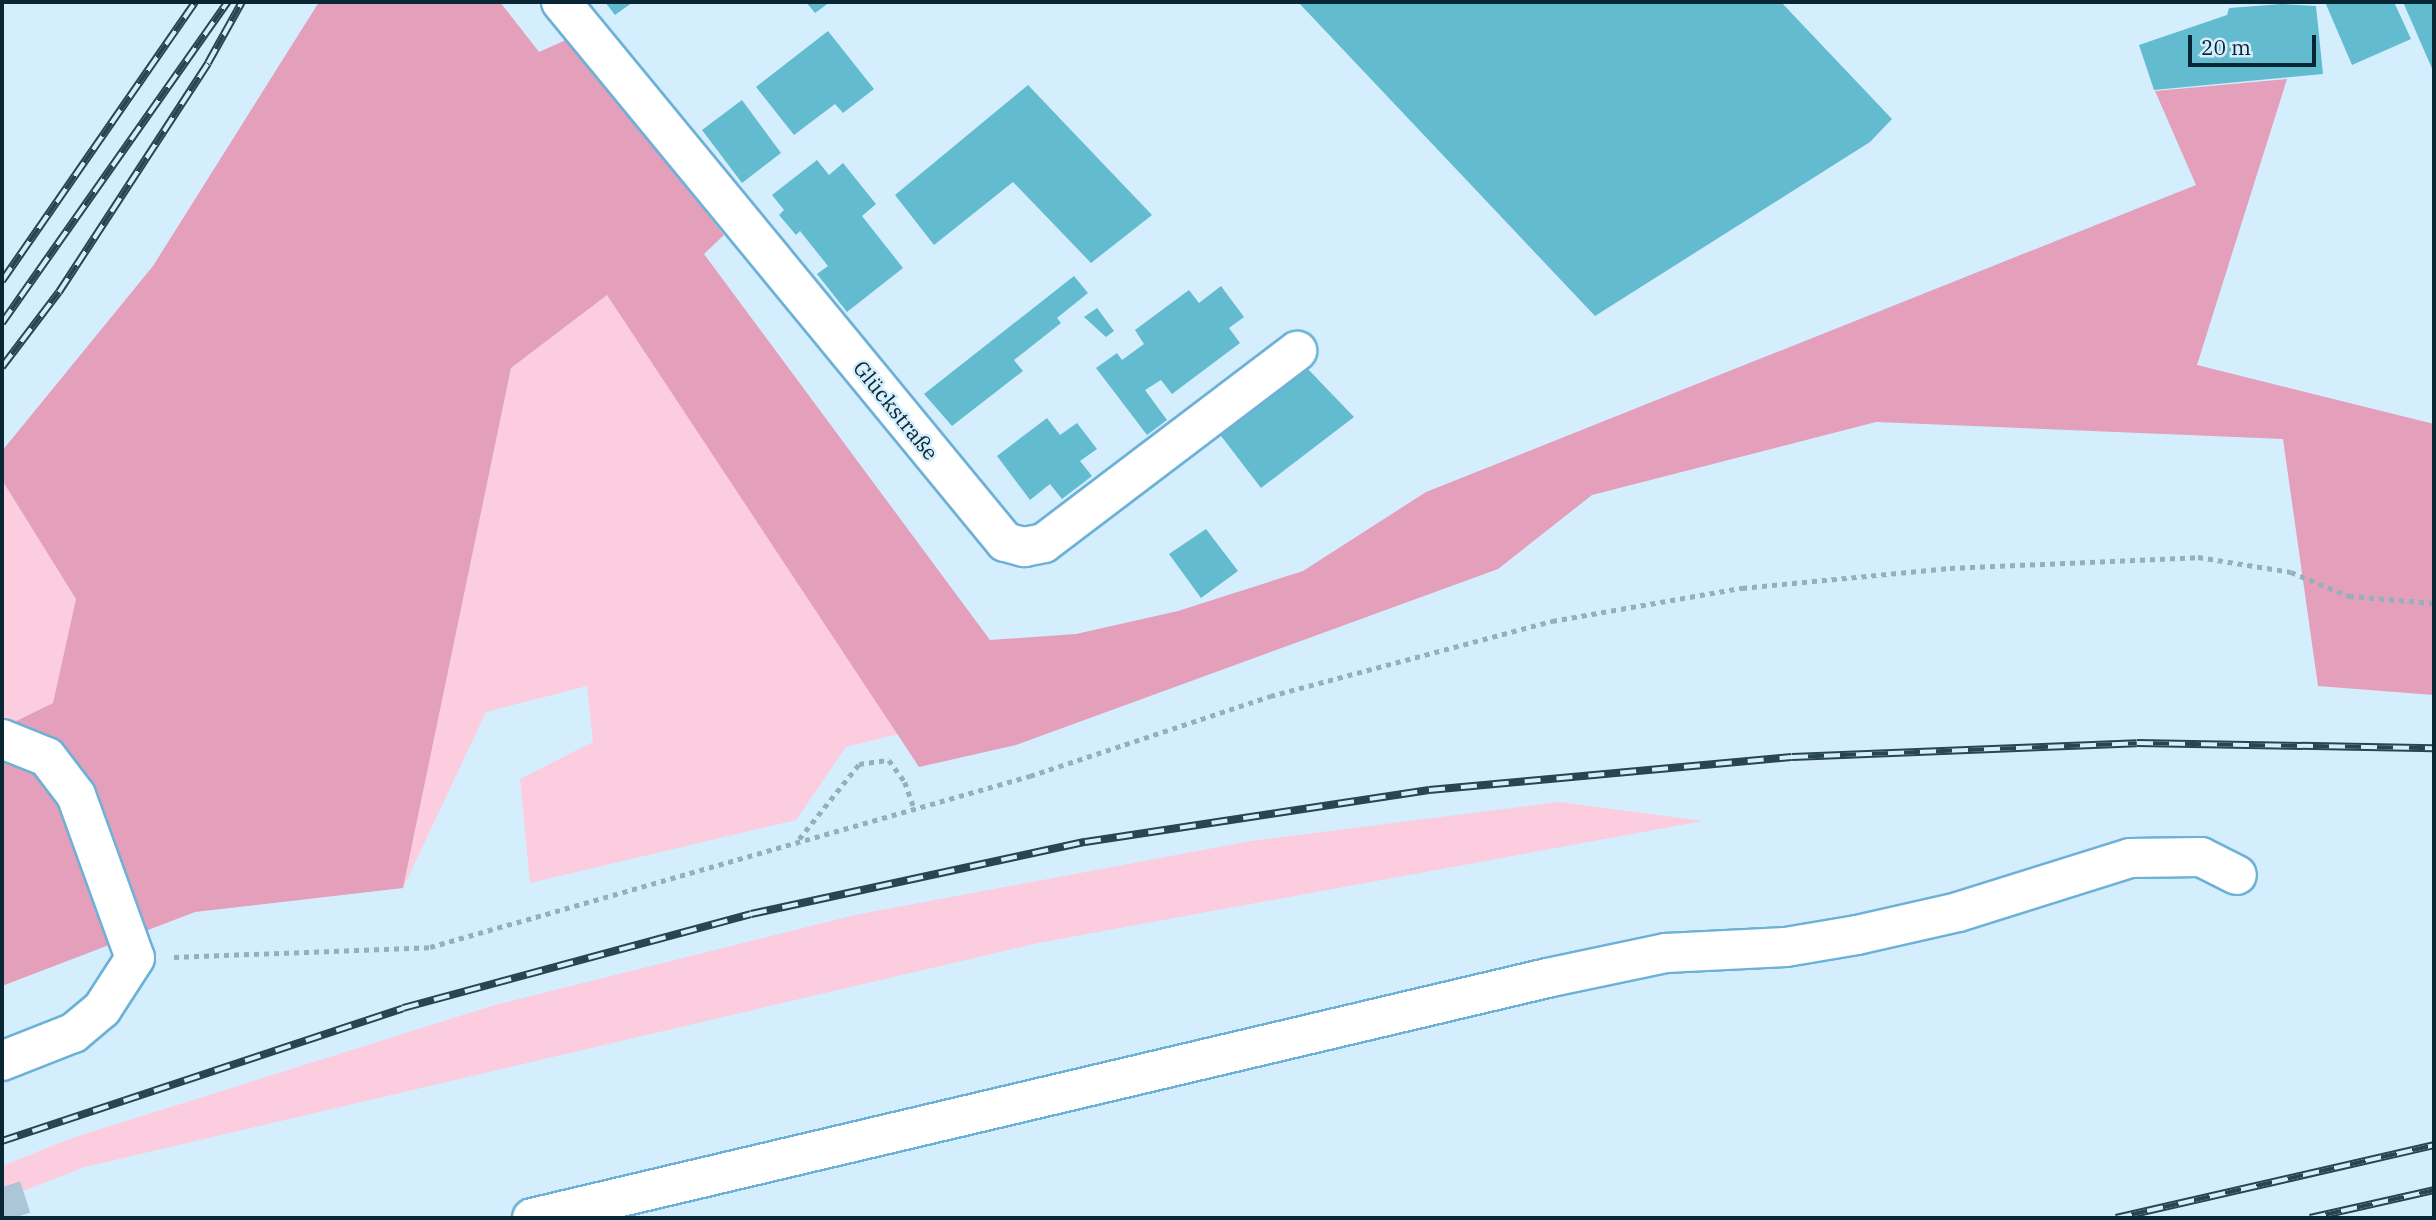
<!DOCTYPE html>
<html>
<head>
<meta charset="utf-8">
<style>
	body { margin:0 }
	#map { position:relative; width:2436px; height:1220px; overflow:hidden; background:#d4eefe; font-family:"IBM Plex Serif",serif }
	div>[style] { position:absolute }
	.green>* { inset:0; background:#fbcdde }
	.forest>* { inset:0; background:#e49fba }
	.building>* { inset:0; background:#63bbcf }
	.major-tunnel>* { height:38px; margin-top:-19px; transform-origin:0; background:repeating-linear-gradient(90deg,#abc6d6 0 38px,transparent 0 57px) }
	.path>* { height:4.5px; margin-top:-2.25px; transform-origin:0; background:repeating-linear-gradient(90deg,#94afbe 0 5px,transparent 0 10px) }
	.roads { filter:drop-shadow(2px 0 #6eb1d7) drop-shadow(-2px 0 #6eb1d7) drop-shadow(0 2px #6eb1d7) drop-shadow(0 -2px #6eb1d7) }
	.minor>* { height:38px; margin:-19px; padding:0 19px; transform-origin:19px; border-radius:19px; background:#fff }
	.rail>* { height:8px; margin-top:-4px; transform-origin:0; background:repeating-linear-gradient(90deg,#d4eefe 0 16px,#284554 0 32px); box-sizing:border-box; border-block:2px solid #284554 }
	span { translate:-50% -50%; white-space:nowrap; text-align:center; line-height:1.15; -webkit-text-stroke:5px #d4eefe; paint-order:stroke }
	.street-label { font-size:21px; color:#082634 }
	.frame { position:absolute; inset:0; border:4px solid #082634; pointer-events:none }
	.scale { position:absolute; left:2188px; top:35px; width:128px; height:32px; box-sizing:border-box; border:4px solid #082634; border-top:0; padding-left:9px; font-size:21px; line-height:24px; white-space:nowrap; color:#082634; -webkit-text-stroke:5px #d4eefe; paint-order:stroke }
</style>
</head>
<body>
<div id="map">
	<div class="green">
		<i style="clip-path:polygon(607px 295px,898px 734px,846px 747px,796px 820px,530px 883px,520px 779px,593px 742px,587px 686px,486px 712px,403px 888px,511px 368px)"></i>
		<i style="clip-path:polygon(2px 480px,76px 599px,53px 703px,2px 728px)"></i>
		<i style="clip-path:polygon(1559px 802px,1703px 821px,1038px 943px,85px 1167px,2px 1199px,2px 1166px,72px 1138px,495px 1005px,855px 915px,1251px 841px)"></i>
	</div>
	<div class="forest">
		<i style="clip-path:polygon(319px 2px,500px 2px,539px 52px,568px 39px,724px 235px,704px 254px,990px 640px,1076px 634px,1178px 611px,1303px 571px,1426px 492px,2196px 185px,2155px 91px,2287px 79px,2197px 365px,2434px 424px,2434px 695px,2318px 686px,2283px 439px,1876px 422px,1592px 495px,1498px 569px,1016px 745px,919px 767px,607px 295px,511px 368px,403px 888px,195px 912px,2px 986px,2px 728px,53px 703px,76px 599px,2px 480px,2px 451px,153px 266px)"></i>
	</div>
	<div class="building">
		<i style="clip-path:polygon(605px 2px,633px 2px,615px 15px)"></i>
		<i style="clip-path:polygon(806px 2px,830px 2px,815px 13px)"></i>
		<i style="clip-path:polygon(1298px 2px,1781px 2px,1892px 119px,1870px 142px,1595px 316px)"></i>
		<i style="clip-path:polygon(2325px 2px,2394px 2px,2411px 39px,2352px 65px)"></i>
		<i style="clip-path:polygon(2403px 2px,2434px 2px,2434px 73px)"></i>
		<i style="clip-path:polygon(2282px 4px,2316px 6px,2323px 74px,2154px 90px,2139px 45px,2227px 15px,2229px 8px)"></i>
		<i style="clip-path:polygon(828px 31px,874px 89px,843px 113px,835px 104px,794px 135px,756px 87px)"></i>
		<i style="clip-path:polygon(1028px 85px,1152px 215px,1091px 263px,1013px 182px,934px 245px,895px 195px)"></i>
		<i style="clip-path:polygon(742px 100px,781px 153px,742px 183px,702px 130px)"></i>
		<i style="clip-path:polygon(817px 160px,829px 175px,843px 163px,876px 204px,862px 216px,903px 268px,847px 312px,817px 274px,828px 266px,800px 231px,796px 235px,779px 215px,784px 210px,772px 195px)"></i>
		<i style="clip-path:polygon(1074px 276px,1088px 293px,1057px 318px,1061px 323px,1014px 360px,1023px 371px,952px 426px,924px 394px)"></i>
		<i style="clip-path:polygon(1221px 286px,1244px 317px,1229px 328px,1240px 343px,1172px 394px,1161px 380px,1145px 390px,1167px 420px,1147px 435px,1096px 368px,1117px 353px,1122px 360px,1144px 344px,1135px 330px,1189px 290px,1199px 303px)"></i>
		<i style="clip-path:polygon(1097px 308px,1114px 331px,1106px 337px,1084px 317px)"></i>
		<i style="clip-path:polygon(1305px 366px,1354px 417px,1261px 488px,1218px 432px)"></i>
		<i style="clip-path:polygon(1047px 418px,1060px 435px,1077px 423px,1097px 449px,1080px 461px,1092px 476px,1062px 499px,1050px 484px,1030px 500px,997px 456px)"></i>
		<i style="clip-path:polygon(1206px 529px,1238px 571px,1201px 598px,1169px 554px)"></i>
	</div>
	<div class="major-tunnel">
		<i style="left:2px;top:1187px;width:33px;rotate:72deg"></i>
	</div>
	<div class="path">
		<i style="left:799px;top:839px;width:96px;rotate:-51.3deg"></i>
		<i style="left:859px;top:764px;width:30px;rotate:-8deg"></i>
		<i style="left:889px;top:760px;width:27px;rotate:54deg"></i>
		<i style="left:905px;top:782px;width:28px;rotate:71deg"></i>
		<i style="left:174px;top:957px;width:256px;rotate:-2.2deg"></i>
		<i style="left:430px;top:947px;width:624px;rotate:-15.91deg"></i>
		<i style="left:1030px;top:776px;width:253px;rotate:-18.4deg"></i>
		<i style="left:1270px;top:696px;width:292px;rotate:-14.9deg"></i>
		<i style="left:1552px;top:621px;width:193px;rotate:-9.9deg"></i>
		<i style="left:1742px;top:588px;width:209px;rotate:-5.5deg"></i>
		<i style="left:1950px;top:568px;width:248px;rotate:-2.5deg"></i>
		<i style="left:2198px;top:557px;width:94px;rotate:9.2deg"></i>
		<i style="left:2291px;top:572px;width:63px;rotate:22.5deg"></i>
		<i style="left:2349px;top:596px;width:85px;rotate:4.7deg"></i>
	</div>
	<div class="roads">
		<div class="minor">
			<i style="left:561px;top:2px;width:699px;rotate:50.57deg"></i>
			<i style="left:1005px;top:542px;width:20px;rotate:15deg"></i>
			<i style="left:1024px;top:547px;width:20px;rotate:-11deg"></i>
			<i style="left:1044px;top:543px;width:318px;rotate:-37.2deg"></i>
			<i style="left:2px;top:739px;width:48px;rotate:21.8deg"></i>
			<i style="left:47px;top:757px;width:48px;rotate:52.7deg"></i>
			<i style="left:76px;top:795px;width:173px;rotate:70.1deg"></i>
			<i style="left:135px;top:958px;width:61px;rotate:122.9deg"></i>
			<i style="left:102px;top:1009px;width:38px;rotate:140deg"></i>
			<i style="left:73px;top:1033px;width:76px;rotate:158.5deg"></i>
			<i style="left:532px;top:1218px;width:1043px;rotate:-13.3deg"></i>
			<i style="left:1547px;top:978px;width:122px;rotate:-11.9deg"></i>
			<i style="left:1666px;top:953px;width:120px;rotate:-2.9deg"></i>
			<i style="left:1786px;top:947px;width:72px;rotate:-9.6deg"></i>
			<i style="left:1857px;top:935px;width:104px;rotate:-12.8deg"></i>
			<i style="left:1958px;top:912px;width:180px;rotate:-17.4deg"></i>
			<i style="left:2130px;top:858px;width:71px;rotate:-0.8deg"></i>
			<i style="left:2201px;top:857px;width:40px;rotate:26.6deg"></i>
		</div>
	</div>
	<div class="rail">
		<i style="left:2px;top:281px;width:339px;rotate:-55.3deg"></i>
		<i style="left:2px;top:323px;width:393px;rotate:-54.9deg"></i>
		<i style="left:2px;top:367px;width:94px;rotate:-52.8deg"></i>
		<i style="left:59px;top:292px;width:273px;rotate:-56.9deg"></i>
		<i style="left:208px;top:63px;width:70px;rotate:-60.9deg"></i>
		<i style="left:2px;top:1141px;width:422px;rotate:-18.3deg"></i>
		<i style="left:403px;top:1008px;width:360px;rotate:-15.1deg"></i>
		<i style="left:751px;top:914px;width:342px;rotate:-12.2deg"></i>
		<i style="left:1085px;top:842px;width:348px;rotate:-8.6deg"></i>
		<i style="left:1429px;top:790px;width:364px;rotate:-5.2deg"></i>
		<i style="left:1792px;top:757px;width:345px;rotate:-2.3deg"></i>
		<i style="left:2137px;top:743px;width:297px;rotate:1deg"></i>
		<i style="left:2116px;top:1218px;width:326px;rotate:-12.9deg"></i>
		<i style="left:2310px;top:1218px;width:127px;rotate:-12.7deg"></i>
	</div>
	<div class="street-label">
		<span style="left:896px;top:410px;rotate:51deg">Glückstraße</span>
	</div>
	<div class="frame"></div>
	<div class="scale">20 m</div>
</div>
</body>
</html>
